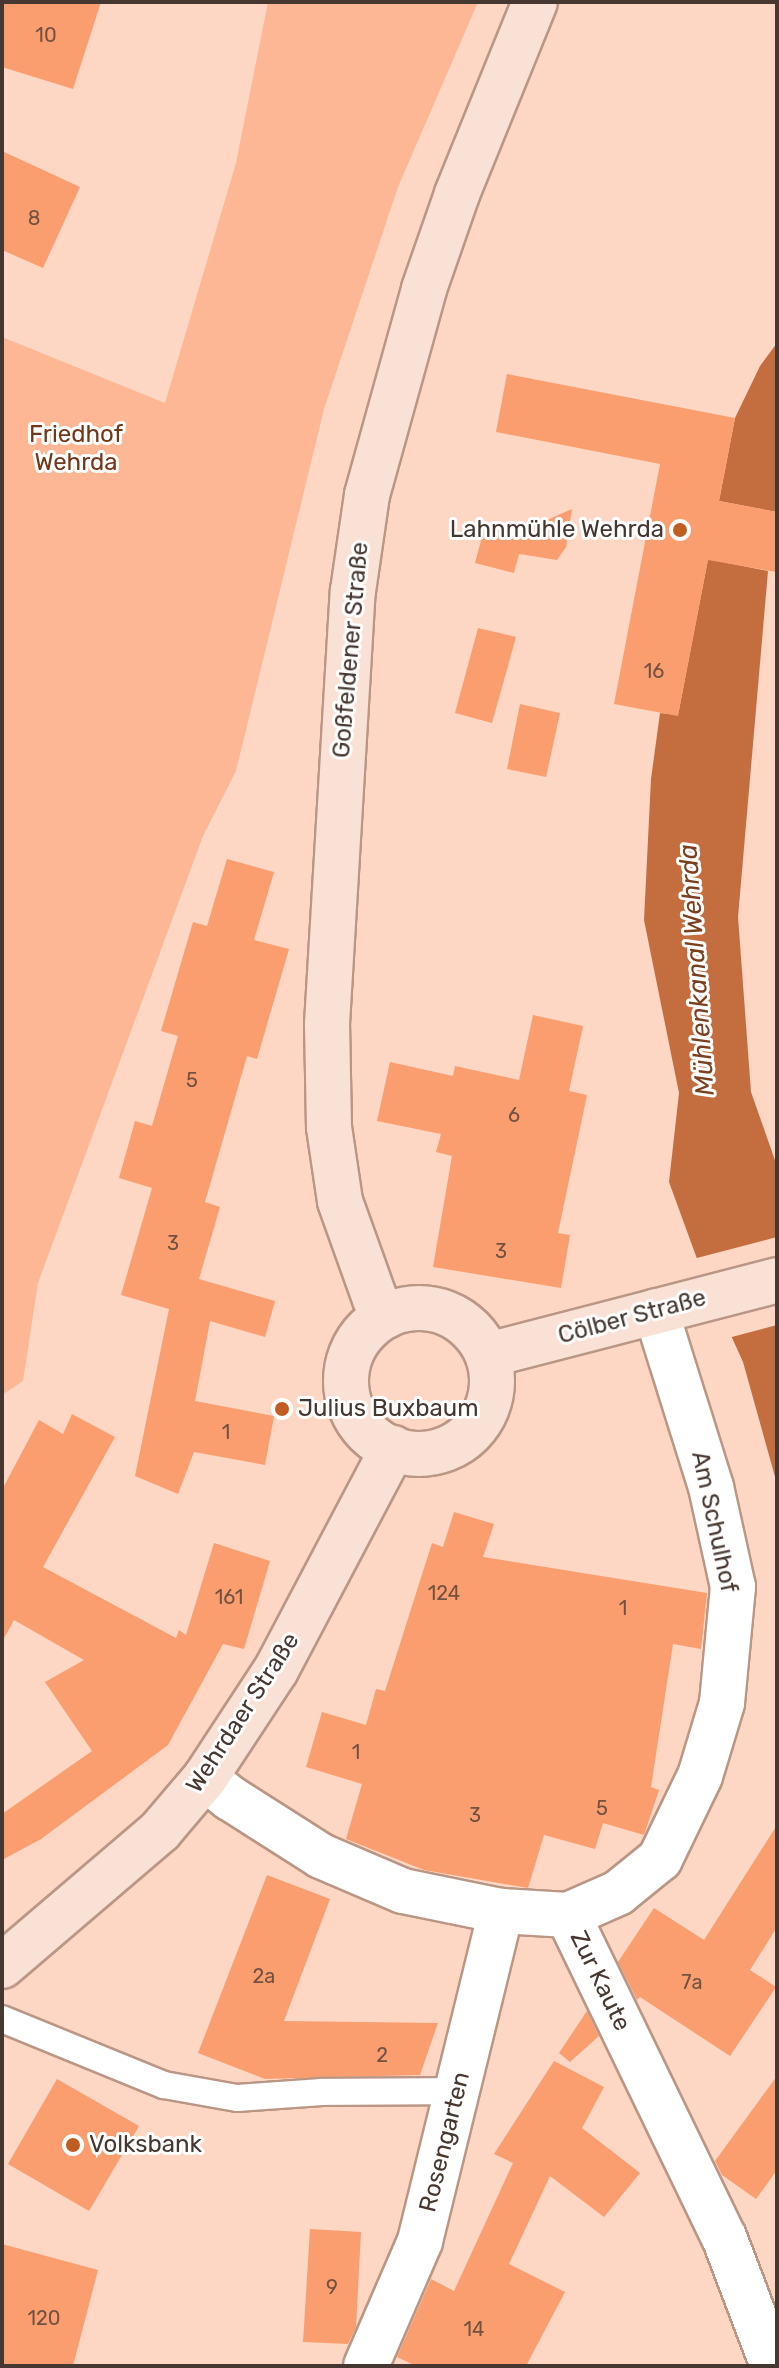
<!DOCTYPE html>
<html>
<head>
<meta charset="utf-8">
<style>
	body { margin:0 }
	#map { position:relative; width:779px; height:2368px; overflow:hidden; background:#fdd6c4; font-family:Rubik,sans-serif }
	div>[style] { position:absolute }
	.green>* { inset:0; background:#fdb794 }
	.water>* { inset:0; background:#c46e40 }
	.pier>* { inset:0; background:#fdd6c4 }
	.building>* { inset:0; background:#fa9e70 }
	.roads { filter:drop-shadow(2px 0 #ba9685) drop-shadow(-2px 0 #ba9685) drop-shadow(0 2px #ba9685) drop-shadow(0 -2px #ba9685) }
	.lane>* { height:26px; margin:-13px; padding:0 13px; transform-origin:13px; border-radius:13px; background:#fff }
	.street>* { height:44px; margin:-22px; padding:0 22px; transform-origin:22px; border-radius:22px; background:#fff }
	.secondary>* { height:44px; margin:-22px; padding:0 22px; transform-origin:22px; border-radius:22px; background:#f9e1d5 }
	.secondary>.ring { margin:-22px; padding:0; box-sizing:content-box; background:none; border:44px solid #f9e1d5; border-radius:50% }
	.dots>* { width:22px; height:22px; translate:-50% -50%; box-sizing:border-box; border:4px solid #fff; border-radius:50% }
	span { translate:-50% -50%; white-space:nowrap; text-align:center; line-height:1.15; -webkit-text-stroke:6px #fff; paint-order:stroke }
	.number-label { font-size:20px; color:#735140 }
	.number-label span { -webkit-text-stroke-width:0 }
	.park-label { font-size:24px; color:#723818 }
	.poi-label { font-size:24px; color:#463730 }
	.right { translate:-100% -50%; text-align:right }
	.left { translate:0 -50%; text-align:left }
	.street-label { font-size:24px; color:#463730 }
	.water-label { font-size:26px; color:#7a3f1f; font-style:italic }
	.frame { position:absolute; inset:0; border:4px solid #463730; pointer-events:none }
</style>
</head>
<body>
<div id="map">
	<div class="green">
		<i style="clip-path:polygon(268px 2px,478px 2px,398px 187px,324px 409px,236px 771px,203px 836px,38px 1283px,23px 1381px,2px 1395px,2px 337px,165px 403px,236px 163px)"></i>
	</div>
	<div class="water">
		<i style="clip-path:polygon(777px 343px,777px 512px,719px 501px,735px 418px,760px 366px)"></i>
		<i style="clip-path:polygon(708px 559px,768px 571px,738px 917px,751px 1092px,777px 1166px,777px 1484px,743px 1362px,700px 1267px,669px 1182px,679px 1093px,644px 920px,651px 779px,660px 713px,678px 715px)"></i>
	</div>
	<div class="pier">
		<i style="clip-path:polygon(777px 1237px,777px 1325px,728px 1338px,693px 1259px)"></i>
	</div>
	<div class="building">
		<i style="clip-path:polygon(2px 2px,101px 2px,73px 89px,2px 67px)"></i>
		<i style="clip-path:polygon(2px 151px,80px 187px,43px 268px,2px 250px)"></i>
		<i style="clip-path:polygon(507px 374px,735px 418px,719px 501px,777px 512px,777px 572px,708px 560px,678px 716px,614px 704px,660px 464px,496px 432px)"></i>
		<i style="clip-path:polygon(572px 509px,566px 547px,557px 560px,519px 554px,514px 573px,475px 563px,486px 522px,522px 531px)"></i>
		<i style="clip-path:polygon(478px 628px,516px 637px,492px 723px,455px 713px)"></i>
		<i style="clip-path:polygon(520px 704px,560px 713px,546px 777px,507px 769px)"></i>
		<i style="clip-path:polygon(227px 859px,274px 872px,254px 940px,289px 949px,257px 1059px,247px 1056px,205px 1202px,220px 1207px,199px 1279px,275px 1301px,265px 1337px,210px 1321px,195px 1401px,274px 1416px,265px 1465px,194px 1452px,178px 1494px,135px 1476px,169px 1309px,121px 1295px,152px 1188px,119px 1178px,135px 1121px,152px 1126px,178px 1036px,161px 1031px,193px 922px,207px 926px)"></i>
		<i style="clip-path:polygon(533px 1015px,583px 1026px,569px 1091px,587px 1095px,558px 1233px,570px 1235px,561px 1288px,433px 1267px,452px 1156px,436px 1152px,441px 1134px,377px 1121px,390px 1062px,453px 1076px,455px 1066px,519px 1080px)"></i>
		<i style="clip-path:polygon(72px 1414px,115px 1437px,43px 1567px,176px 1638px,179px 1630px,186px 1635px,214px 1543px,270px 1561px,244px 1649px,223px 1644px,168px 1745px,41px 1839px,2px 1860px,2px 1814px,92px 1751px,45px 1682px,84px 1660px,14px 1620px,2px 1642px,2px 1490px,39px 1420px,63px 1434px)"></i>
		<i style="clip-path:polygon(454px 1512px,494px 1524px,483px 1557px,707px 1593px,701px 1649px,673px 1644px,651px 1787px,659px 1790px,644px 1835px,603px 1823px,595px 1849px,544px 1835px,528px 1888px,424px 1870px,346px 1839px,362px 1784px,306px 1767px,322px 1712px,366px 1725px,376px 1689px,385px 1691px,432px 1543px,443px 1547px)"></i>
		<i style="clip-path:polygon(777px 1825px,777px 1927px,750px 1970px,776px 1987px,730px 2056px,640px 1997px,637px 2000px,618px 1962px,654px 1908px,704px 1940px)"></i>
		<i style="clip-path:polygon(267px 1875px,330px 1899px,284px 2021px,438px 2023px,420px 2075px,265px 2079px,198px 2053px)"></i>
		<i style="clip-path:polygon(587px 2011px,599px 2036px,570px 2062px,559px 2053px)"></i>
		<i style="clip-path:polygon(554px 2061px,604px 2087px,582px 2128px,640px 2173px,604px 2217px,550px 2176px,509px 2264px,565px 2292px,526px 2366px,416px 2366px,397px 2357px,431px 2279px,454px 2291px,513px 2163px,494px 2154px)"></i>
		<i style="clip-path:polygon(777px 2076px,777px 2170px,756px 2199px,722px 2175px,715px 2161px)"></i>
		<i style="clip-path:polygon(57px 2079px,139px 2126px,89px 2211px,8px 2164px)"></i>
		<i style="clip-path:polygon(310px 2229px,361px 2232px,356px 2327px,348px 2344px,303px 2342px)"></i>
		<i style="clip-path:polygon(2px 2244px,98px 2270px,73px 2366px,2px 2366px)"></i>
	</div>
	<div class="roads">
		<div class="lane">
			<i style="left:2px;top:2019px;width:175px;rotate:22.2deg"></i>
			<i style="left:164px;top:2085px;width:74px;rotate:10.1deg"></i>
			<i style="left:237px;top:2098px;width:85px;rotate:-4deg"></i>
			<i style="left:322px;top:2092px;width:137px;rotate:-0.4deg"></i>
		</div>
		<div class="street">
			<i style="left:205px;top:1778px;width:32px;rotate:39deg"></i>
			<i style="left:230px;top:1798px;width:108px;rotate:32.5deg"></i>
			<i style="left:321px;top:1856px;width:89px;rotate:23.1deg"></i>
			<i style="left:403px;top:1891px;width:100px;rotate:11.5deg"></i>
			<i style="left:501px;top:1911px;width:67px;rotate:3.4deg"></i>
			<i style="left:568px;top:1915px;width:358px;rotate:64.2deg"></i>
			<i style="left:724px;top:2237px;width:138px;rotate:69.2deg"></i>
			<i style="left:568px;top:1915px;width:55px;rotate:-23.7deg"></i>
			<i style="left:618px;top:1893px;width:54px;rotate:-39deg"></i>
			<i style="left:660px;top:1859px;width:92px;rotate:-64.3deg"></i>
			<i style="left:700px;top:1776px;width:76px;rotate:-73.2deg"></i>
			<i style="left:722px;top:1703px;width:117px;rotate:-84.6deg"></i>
			<i style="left:733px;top:1587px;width:102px;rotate:-102.4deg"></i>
			<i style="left:711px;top:1487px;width:184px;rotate:-107.4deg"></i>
			<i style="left:366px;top:2366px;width:136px;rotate:-66.6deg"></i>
			<i style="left:420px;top:2241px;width:340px;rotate:-76.2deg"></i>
		</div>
		<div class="secondary">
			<i class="ring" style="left:346px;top:1308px;width:102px;height:102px"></i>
			<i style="left:386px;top:1316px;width:20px;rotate:-123deg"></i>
			<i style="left:375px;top:1299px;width:104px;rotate:-109.7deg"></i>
			<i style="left:340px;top:1201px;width:75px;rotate:-98.5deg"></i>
			<i style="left:329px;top:1127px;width:103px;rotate:-91.1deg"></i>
			<i style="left:327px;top:1024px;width:434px;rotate:-86.6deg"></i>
			<i style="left:353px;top:591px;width:97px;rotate:-81.7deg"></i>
			<i style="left:367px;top:495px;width:214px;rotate:-74.5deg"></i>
			<i style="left:424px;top:289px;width:101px;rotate:-70.8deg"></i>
			<i style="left:457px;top:194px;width:207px;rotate:-67.9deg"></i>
			<i style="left:488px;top:1355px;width:299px;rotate:-14.5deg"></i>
			<i style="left:2px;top:1966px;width:208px;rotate:-40.5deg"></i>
			<i style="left:160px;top:1831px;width:70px;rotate:-49.7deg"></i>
			<i style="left:205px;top:1778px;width:129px;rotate:-56.7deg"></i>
			<i style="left:276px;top:1670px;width:251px;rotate:-62.2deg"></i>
		</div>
	</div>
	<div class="dots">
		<i style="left:680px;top:530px;background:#c05d23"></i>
		<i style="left:282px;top:1409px;background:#c05d23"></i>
		<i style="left:73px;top:2145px;background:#c05d23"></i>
	</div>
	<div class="number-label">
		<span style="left:46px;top:35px">10</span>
		<span style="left:34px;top:218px">8</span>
		<span style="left:654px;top:671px">16</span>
		<span style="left:192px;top:1080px">5</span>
		<span style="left:514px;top:1115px">6</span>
		<span style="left:173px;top:1243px">3</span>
		<span style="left:501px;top:1251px">3</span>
		<span style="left:226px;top:1432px">1</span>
		<span style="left:444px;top:1593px">124</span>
		<span style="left:229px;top:1597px">161</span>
		<span style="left:623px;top:1608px">1</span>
		<span style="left:356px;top:1752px">1</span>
		<span style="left:602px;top:1808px">5</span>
		<span style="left:475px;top:1815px">3</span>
		<span style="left:264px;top:1976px">2a</span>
		<span style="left:692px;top:1982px">7a</span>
		<span style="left:382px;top:2055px">2</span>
		<span style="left:332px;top:2287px">9</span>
		<span style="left:44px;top:2318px">120</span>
		<span style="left:474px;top:2329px">14</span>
	</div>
	<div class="park-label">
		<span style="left:76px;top:449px">Friedhof<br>Wehrda</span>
	</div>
	<div class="poi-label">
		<span class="right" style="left:664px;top:530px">Lahnmühle Wehrda</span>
		<span class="left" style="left:298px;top:1409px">Julius Buxbaum</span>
		<span class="left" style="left:89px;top:2145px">Volksbank</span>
	</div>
	<div class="street-label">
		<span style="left:351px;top:650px;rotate:-85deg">Goßfeldener Straße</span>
		<span style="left:632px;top:1317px;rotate:-15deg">Cölber Straße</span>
		<span style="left:714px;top:1522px;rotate:78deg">Am Schulhof</span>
		<span style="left:243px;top:1713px;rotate:-57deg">Wehrdaer Straße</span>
		<span style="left:600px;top:1981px;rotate:64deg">Zur Kaute</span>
		<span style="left:445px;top:2142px;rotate:-76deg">Rosengarten</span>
	</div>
	<div class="water-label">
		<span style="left:697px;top:970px;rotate:-94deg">Mühlenkanal Wehrda</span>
	</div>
	<div class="frame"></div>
</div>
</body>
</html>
